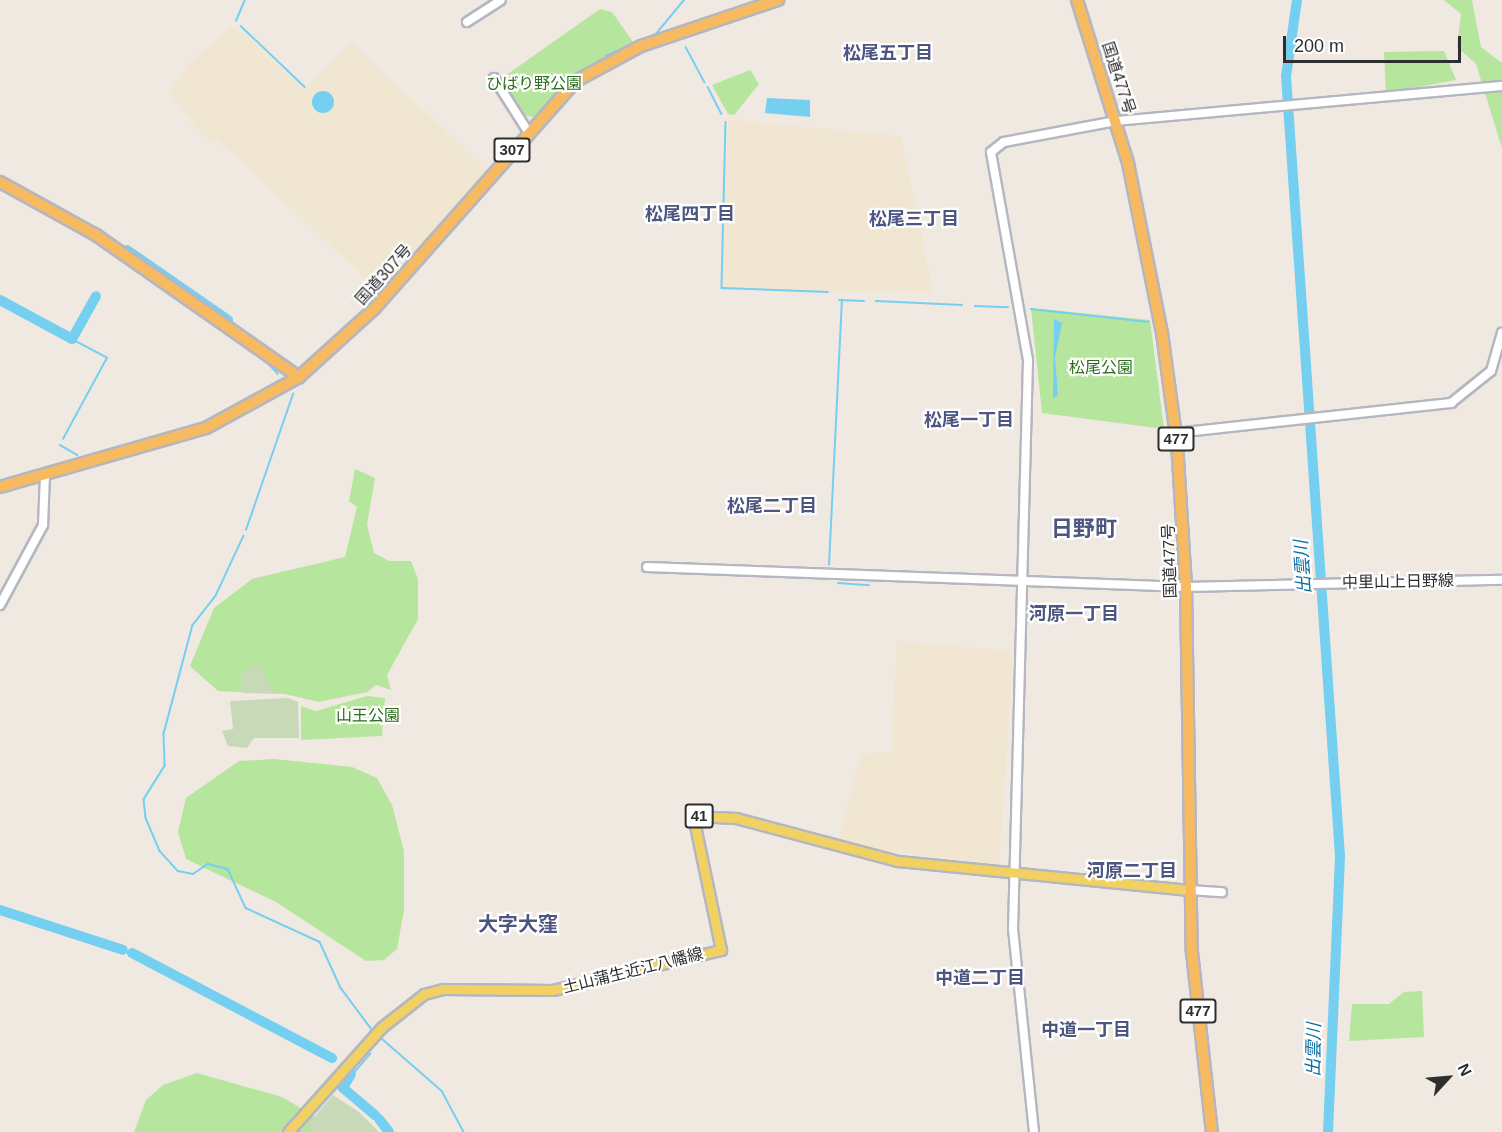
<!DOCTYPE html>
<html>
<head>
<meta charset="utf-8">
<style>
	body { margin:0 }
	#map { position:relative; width:1502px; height:1132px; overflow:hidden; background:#efe9e1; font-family:Arial,"Noto Sans JP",sans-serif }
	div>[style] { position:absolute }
	.education>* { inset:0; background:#f0e6d1 }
	.green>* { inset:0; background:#b6e59e }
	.cemetery>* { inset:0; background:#c8d9b8 }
	.water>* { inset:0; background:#75cff0 }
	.round { border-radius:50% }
	.stream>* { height:1.5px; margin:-0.75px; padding:0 0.75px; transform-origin:0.75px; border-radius:0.75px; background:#75cff0 }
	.river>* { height:10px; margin:-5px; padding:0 5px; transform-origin:5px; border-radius:5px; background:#75cff0 }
	.roads { filter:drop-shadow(2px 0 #b4b7c1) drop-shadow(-2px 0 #b4b7c1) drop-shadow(0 2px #b4b7c1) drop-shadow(0 -2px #b4b7c1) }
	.tertiary>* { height:8px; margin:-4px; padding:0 4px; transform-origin:4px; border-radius:4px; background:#fff }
	.secondary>* { height:8px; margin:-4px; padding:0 4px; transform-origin:4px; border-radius:4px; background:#fff }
	.primary>* { height:9px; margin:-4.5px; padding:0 4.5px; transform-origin:4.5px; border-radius:4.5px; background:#f2d163 }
	.trunk>* { height:10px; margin:-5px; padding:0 5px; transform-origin:5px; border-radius:5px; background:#f8ba60 }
	span { translate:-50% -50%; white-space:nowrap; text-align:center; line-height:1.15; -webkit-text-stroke:4.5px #fff; paint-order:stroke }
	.shield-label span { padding:2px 4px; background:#fff; border:2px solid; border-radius:4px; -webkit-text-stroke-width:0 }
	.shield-label { font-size:15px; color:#2e2e2e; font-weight:700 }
	.street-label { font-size:16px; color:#2e2e2e }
	.park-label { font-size:16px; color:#2c6e1b }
	.neighbourhood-label { font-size:18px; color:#4d5680; font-weight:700 }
	.water-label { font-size:18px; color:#0d6fa3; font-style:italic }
	.quarter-label { font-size:20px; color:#4d5680; font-weight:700 }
	.district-label { font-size:22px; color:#4d5680; font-weight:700 }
	.north { position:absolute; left:1418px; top:1048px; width:60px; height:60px; -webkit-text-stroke:4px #fff; paint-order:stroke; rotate:64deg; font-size:16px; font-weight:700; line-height:24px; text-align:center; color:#2e2e2e }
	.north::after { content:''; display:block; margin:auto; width:21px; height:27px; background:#2e2e2e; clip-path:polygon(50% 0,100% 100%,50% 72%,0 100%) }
	.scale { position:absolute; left:1283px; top:36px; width:178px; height:27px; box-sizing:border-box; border:3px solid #2e2e2e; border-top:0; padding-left:8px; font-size:18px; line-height:21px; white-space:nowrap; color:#2e2e2e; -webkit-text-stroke:4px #fff; paint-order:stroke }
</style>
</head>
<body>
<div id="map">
	<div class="education">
		<i style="clip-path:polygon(231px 27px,247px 35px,303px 90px,351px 42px,489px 172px,382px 293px,217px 139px,210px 143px,168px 93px,188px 65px)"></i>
		<i style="clip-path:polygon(728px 120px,901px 136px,933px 293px,721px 290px)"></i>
		<i style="clip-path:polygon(897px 641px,1008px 651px,1013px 656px,999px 865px,837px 845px,860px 754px,891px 752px)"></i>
	</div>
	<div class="green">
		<i style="clip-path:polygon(1444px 0,1472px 0,1481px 47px,1502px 63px,1502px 148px,1476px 64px,1457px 47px,1461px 14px)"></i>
		<i style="clip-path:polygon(600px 9px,612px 12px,633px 42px,574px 77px,533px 117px,521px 115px,502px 78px)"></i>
		<i style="clip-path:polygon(1444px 51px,1456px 80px,1386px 93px,1384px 52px)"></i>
		<i style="clip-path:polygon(750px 70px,759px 84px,734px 115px,728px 114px,712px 85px)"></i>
		<i style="clip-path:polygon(1031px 308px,1150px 320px,1164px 429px,1042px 413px)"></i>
		<i style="clip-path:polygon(355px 469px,375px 478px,367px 525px,374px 553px,389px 561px,411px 561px,418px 579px,418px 619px,387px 675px,391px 690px,376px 685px,367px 692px,319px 702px,285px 694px,218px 691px,190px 666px,214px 608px,252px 579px,345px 557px,357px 507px,349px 501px)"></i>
		<i style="clip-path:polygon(367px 696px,385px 698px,382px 736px,301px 740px,301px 706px,316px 711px)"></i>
		<i style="clip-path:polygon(274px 759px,352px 767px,377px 778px,392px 805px,404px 851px,404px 910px,397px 949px,384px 960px,366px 961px,276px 902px,186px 859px,178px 832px,186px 798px,239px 761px)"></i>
		<i style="clip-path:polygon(1422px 991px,1424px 1037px,1349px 1041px,1352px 1004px,1389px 1004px,1404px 992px)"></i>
		<i style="clip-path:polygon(197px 1073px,282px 1097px,341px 1132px,134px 1132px,146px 1100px,163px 1085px)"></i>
	</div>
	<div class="cemetery">
		<i style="clip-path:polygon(259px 665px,269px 685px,278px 694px,243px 693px,240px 673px)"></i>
		<i style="clip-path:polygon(288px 698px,298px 702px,299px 738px,254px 738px,247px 748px,228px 746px,222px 731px,233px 729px,230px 701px)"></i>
		<i style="clip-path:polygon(333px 1095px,359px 1112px,379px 1132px,314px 1132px,307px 1125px)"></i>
	</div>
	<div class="water">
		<i class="round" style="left:312px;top:91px;width:22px;height:22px"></i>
		<i style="clip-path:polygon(767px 98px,810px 100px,810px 117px,765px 113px)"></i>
		<i style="clip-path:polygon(1054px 319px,1062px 323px,1055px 357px,1058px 395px,1053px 398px)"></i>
	</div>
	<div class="stream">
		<i style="left:236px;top:21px;width:23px;rotate:-67deg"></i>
		<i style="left:241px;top:26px;width:88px;rotate:43.6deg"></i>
		<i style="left:686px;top:47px;width:40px;rotate:62deg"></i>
		<i style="left:606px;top:56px;width:55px;rotate:-23.7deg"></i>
		<i style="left:656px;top:34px;width:44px;rotate:-50.5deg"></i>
		<i style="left:708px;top:87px;width:30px;rotate:63deg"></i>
		<i style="left:726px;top:122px;width:166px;rotate:91.4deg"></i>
		<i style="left:722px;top:288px;width:106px;rotate:2.2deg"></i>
		<i style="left:839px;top:300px;width:25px;rotate:2deg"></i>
		<i style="left:876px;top:301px;width:86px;rotate:2.7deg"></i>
		<i style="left:975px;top:306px;width:33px;rotate:2deg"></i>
		<i style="left:1031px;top:309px;width:118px;rotate:6.3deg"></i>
		<i style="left:265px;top:360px;width:19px;rotate:47deg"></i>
		<i style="left:63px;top:439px;width:92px;rotate:-61.5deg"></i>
		<i style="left:107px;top:358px;width:40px;rotate:-152deg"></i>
		<i style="left:60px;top:445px;width:20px;rotate:30deg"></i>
		<i style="left:246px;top:530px;width:144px;rotate:-70.9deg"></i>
		<i style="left:244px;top:536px;width:66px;rotate:115deg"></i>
		<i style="left:216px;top:596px;width:37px;rotate:128deg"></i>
		<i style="left:193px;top:625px;width:113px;rotate:104.9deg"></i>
		<i style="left:164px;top:734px;width:32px;rotate:88deg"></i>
		<i style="left:165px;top:766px;width:39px;rotate:122deg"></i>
		<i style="left:144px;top:799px;width:19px;rotate:84deg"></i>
		<i style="left:146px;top:818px;width:36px;rotate:67deg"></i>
		<i style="left:160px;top:851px;width:27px;rotate:48deg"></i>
		<i style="left:178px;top:871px;width:15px;rotate:11deg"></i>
		<i style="left:193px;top:874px;width:18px;rotate:-34deg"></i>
		<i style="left:208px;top:864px;width:21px;rotate:14deg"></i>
		<i style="left:228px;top:869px;width:43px;rotate:65.2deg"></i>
		<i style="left:246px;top:908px;width:81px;rotate:24.7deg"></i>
		<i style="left:320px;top:942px;width:51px;rotate:65.5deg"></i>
		<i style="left:341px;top:988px;width:54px;rotate:53.3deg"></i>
		<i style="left:829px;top:565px;width:265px;rotate:-87.2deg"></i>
		<i style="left:838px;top:583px;width:31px;rotate:4deg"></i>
		<i style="left:379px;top:1036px;width:84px;rotate:41.1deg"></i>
		<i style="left:442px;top:1091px;width:47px;rotate:61.8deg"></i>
		<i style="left:352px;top:1075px;width:28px;rotate:-49deg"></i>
	</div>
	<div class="river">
		<i style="left:1297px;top:0;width:77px;rotate:98.2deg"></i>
		<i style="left:1286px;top:76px;width:783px;rotate:86.04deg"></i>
		<i style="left:1340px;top:857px;width:275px;rotate:92.5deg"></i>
		<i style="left:127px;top:250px;width:123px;rotate:34.7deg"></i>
		<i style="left:0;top:300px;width:82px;rotate:28.4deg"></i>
		<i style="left:72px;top:339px;width:49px;rotate:-60.8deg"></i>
		<i style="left:0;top:910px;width:129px;rotate:18deg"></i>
		<i style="left:132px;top:953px;width:226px;rotate:27.7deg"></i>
		<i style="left:351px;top:1074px;width:16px;rotate:120deg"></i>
		<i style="left:343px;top:1088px;width:42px;rotate:40.2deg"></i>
		<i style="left:379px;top:1119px;width:16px;rotate:52deg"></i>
	</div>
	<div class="roads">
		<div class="tertiary">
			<i style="left:467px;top:22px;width:40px;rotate:-32.9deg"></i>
			<i style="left:494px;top:78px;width:62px;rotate:57.6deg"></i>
			<i style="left:1175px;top:433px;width:278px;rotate:-6.2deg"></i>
			<i style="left:1451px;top:403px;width:51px;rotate:-38.7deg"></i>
			<i style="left:1491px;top:371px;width:40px;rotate:-74deg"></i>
			<i style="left:647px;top:567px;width:539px;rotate:2.13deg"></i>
			<i style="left:0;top:605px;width:91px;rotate:-61.7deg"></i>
			<i style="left:43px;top:525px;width:49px;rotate:-87.7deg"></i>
			<i style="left:1190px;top:890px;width:32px;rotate:4deg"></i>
			<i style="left:1034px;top:1132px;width:203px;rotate:-95.9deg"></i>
			<i style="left:1013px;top:930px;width:570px;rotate:-88.49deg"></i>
			<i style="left:1028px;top:360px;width:211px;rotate:-100.1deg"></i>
			<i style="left:991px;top:152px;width:16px;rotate:-38deg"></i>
			<i style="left:1004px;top:142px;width:114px;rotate:-10.6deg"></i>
			<i style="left:1116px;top:121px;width:388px;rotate:-5.2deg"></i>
		</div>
		<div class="secondary">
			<i style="left:1186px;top:587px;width:316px;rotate:-1.3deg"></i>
		</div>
		<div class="primary">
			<i style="left:288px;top:1132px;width:141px;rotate:-48.2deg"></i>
			<i style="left:382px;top:1027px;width:53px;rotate:-38.2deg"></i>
			<i style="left:424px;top:994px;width:20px;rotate:-15deg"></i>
			<i style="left:443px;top:989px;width:110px;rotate:0.5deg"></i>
			<i style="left:553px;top:990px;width:173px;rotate:-13.4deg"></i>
			<i style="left:721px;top:950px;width:137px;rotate:-101.8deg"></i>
			<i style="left:693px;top:816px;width:43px;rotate:2.7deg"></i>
			<i style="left:736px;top:818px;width:168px;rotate:14.9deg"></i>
			<i style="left:898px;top:861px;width:293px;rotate:5.7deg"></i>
		</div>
		<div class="trunk">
			<i style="left:1077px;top:0;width:171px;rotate:72.6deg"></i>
			<i style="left:1128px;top:163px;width:173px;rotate:78.7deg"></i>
			<i style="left:1162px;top:333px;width:111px;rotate:82.2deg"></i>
			<i style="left:1177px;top:443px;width:144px;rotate:86.4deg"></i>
			<i style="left:1186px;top:587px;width:365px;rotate:89.1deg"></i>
			<i style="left:1192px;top:952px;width:181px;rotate:83.7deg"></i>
			<i style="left:0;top:182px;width:110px;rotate:28.9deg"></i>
			<i style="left:96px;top:235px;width:248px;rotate:35deg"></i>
			<i style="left:0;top:487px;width:214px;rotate:-16deg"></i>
			<i style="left:206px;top:428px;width:106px;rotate:-28.7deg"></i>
			<i style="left:299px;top:377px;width:101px;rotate:-42.2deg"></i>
			<i style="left:374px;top:309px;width:305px;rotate:-48.5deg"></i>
			<i style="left:576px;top:81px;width:74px;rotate:-28.3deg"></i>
			<i style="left:641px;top:46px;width:145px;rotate:-18.6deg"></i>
		</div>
	</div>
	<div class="shield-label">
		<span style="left:512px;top:150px">307</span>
		<span style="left:1176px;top:439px">477</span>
		<span style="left:699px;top:816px">41</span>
		<span style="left:1198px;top:1011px">477</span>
	</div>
	<div class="street-label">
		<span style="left:1118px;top:78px;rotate:72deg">国道477号</span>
		<span style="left:384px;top:275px;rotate:-48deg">国道307号</span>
		<span style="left:1170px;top:561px;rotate:-92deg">国道477号</span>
		<span style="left:1398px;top:582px;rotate:-1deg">中里山上日野線</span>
		<span style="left:633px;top:971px;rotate:-14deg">土山蒲生近江八幡線</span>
	</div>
	<div class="park-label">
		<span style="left:534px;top:84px">ひばり野公園</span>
		<span style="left:1101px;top:368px">松尾公園</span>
		<span style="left:368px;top:716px">山王公園</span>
	</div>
	<div class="neighbourhood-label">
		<span style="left:888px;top:53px">松尾五丁目</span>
		<span style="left:690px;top:214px">松尾四丁目</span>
		<span style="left:914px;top:219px">松尾三丁目</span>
		<span style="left:969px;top:420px">松尾一丁目</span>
		<span style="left:772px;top:506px">松尾二丁目</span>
		<span style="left:1074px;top:614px">河原一丁目</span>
		<span style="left:1132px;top:871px">河原二丁目</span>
		<span style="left:980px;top:978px">中道二丁目</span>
		<span style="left:1086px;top:1030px">中道一丁目</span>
	</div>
	<div class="water-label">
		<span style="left:1303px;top:567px;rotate:-94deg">出雲川</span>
		<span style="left:1314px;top:1050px;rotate:-89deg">出雲川</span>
	</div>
	<div class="quarter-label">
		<span style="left:518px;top:924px">大字大窪</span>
	</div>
	<div class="district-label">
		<span style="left:1084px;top:529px">日野町</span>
	</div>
	<div class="north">N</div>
	<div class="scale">200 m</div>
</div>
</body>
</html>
